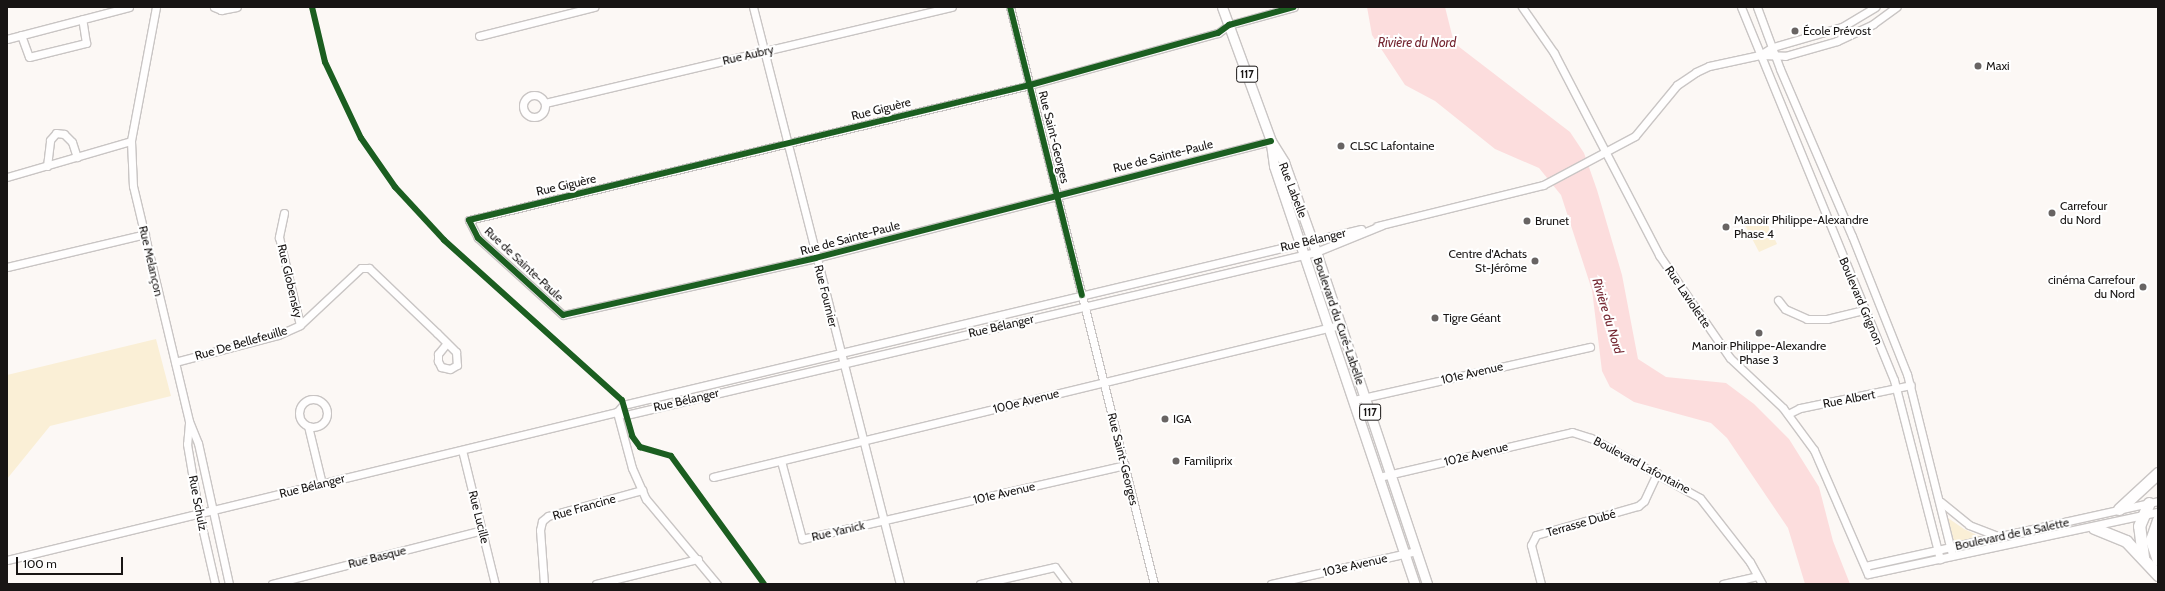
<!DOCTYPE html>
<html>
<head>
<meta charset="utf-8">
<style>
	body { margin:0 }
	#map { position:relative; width:2165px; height:591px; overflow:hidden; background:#fcf8f5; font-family:Cabin,sans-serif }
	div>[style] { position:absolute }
	.green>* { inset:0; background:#faefd6 }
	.water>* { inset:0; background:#fcdddd }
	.roads { filter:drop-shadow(1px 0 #c9c5c4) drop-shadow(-1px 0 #c9c5c4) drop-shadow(0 1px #c9c5c4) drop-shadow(0 -1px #c9c5c4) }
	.minor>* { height:7px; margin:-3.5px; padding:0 3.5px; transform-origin:3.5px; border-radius:3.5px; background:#fffefe }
	.minor>.ring { margin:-3.5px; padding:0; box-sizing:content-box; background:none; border:7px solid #fffefe; border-radius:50% }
	.major>* { height:9px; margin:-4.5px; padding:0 4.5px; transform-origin:4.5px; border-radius:4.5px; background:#fffefe }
	.highway>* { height:11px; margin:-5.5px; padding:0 5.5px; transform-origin:5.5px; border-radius:5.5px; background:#fffefe }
	.cycleway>* { height:6px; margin:-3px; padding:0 3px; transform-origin:3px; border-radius:3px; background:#1b5e20 }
	.dots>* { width:11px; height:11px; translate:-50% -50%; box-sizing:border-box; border:2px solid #fff; border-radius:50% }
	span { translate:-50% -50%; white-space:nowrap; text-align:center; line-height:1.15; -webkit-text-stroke:4px #fff; paint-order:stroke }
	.shield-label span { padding:1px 3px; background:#fff; border:1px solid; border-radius:3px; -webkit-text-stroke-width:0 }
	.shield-label { font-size:11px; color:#181514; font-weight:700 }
	.poi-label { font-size:12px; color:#181514 }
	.left { translate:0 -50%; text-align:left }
	.right { translate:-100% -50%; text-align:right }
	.street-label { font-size:12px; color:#181514 }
	.water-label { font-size:13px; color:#742631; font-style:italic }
	.frame { position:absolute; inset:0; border:8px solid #181514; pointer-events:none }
	.scale { position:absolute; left:16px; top:557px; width:107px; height:18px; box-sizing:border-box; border:2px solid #181514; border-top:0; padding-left:5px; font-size:12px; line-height:14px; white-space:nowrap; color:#181514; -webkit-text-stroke:3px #fff; paint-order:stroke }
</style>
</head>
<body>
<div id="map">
	<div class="green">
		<i style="clip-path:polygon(1764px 216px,1777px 244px,1759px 252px,1745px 225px)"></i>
		<i style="clip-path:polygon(156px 339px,171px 396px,50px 426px,7px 479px,7px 375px)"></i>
		<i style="clip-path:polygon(1948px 518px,1964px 529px,1981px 537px,1954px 543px)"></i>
	</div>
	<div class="water">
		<i style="clip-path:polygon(1367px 7px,1445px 7px,1454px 43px,1570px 132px,1584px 153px,1597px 190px,1622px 275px,1638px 359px,1666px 377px,1726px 383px,1754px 404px,1789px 439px,1819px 487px,1833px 541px,1850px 584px,1805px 584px,1788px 528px,1727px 438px,1711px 423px,1634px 402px,1610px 387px,1602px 371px,1592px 290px,1561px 195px,1539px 168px,1495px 149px,1435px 101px,1405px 85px,1372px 35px)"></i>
	</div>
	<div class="roads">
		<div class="minor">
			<i style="left:156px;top:7px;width:136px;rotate:100.6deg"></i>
			<i style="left:131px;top:141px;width:45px;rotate:87.5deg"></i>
			<i style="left:133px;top:186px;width:242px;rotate:76.6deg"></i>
			<i style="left:189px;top:421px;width:24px;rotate:68deg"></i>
			<i style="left:198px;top:443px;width:144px;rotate:77.6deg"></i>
			<i style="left:214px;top:7px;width:8px;rotate:23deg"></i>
			<i style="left:221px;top:10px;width:16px;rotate:-11deg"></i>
			<i style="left:753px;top:7px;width:595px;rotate:75.71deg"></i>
			<i style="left:1010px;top:7px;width:595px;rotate:75.99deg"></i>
			<i style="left:1522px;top:7px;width:56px;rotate:55.2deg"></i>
			<i style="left:1554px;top:53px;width:228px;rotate:62.5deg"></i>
			<i style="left:1659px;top:255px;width:125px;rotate:55.4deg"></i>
			<i style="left:1730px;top:358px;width:73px;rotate:43.3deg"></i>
			<i style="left:1783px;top:408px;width:52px;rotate:53.6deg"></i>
			<i style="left:1814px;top:450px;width:135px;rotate:66.5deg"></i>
			<i style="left:1868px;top:574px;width:297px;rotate:-12.1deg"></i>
			<i style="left:1741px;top:7px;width:403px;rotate:67.7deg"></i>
			<i style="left:1894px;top:380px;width:185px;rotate:75.6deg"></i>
			<i style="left:1757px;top:7px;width:66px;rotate:69.6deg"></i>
			<i style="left:1780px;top:69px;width:182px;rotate:66.7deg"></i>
			<i style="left:1852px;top:236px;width:149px;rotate:68.3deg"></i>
			<i style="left:1907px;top:374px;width:187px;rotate:76deg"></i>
			<i style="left:21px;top:35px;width:23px;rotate:70deg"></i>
			<i style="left:29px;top:57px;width:59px;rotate:-13.8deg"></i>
			<i style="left:86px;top:43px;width:24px;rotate:-99deg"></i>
			<i style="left:479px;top:36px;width:119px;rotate:-14.2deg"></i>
			<i style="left:7px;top:39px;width:126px;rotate:-14.7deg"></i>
			<i style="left:1760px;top:55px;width:15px;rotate:-32deg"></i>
			<i style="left:1773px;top:47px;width:72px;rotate:-16.2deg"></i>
			<i style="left:1842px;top:27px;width:39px;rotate:-31deg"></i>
			<i class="ring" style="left:523px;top:95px;width:15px;height:15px"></i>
			<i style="left:545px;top:103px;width:418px;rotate:-13.3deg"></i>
			<i style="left:1271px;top:141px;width:470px;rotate:165.6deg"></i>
			<i style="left:816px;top:258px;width:259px;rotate:167.3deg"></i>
			<i style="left:563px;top:315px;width:115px;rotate:-137.8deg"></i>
			<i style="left:478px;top:238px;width:20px;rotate:-117deg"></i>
			<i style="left:469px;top:220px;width:577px;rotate:-13.53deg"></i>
			<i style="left:1030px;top:85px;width:195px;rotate:-15.5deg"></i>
			<i style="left:1218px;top:33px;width:14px;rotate:-36deg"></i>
			<i style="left:1229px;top:25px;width:67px;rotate:-15.5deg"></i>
			<i style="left:47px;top:166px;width:26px;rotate:-83deg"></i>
			<i style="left:50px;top:140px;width:9px;rotate:-49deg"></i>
			<i style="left:56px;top:133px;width:8px;rotate:7deg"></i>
			<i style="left:64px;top:134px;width:11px;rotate:45deg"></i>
			<i style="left:72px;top:142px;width:16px;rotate:72deg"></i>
			<i style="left:7px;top:177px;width:129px;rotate:-16.2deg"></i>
			<i style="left:284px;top:213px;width:25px;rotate:102deg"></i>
			<i style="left:279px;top:237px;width:90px;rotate:76.6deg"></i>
			<i style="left:1377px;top:226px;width:171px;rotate:-13.9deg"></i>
			<i style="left:1543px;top:185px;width:104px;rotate:-28deg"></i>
			<i style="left:1635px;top:136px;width:66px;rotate:-50.5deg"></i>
			<i style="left:1677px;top:85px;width:23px;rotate:-34deg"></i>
			<i style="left:1696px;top:72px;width:14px;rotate:-25deg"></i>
			<i style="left:1709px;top:66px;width:52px;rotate:-12.2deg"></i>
			<i style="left:1760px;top:55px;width:25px;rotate:2deg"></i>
			<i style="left:1785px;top:56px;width:54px;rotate:-16.1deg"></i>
			<i style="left:1837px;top:41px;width:40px;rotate:-25deg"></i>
			<i style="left:1873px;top:24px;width:29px;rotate:-36deg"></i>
			<i style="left:7px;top:267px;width:142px;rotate:-13.4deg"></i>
			<i style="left:1778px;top:300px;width:11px;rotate:52deg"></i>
			<i style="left:1785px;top:309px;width:24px;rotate:24deg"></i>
			<i style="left:1807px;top:319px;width:20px"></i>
			<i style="left:1827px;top:319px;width:38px;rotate:-14deg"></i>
			<i style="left:175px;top:362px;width:106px;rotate:-14.7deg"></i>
			<i style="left:278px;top:335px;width:24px;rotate:-24deg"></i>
			<i style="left:300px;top:325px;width:83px;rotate:-43.1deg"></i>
			<i style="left:361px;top:268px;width:8px"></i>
			<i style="left:369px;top:268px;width:94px;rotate:43.7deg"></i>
			<i style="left:437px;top:333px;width:27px;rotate:45deg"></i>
			<i style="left:456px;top:352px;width:13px;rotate:86deg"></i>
			<i style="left:457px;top:365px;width:8px;rotate:150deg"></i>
			<i style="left:450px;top:369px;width:9px;rotate:-167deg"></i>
			<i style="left:441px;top:367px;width:7px;rotate:-117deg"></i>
			<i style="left:438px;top:361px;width:7px;rotate:-90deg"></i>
			<i style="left:438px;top:354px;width:14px;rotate:-51deg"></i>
			<i class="ring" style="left:299px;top:399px;width:21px;height:21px"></i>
			<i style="left:1354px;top:400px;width:242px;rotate:-12.7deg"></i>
			<i style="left:617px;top:412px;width:9px;rotate:-49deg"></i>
			<i style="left:623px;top:405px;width:759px;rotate:-13.41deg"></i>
			<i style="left:617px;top:412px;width:58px;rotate:75deg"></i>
			<i style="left:632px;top:468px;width:34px;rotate:66deg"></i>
			<i style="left:646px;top:499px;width:111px;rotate:50.1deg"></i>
			<i style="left:1788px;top:414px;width:13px;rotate:-27deg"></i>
			<i style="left:1800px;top:408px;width:113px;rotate:-11.7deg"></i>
			<i style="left:189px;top:423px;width:21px;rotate:95deg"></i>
			<i style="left:187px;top:444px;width:71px;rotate:80.3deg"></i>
			<i style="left:199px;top:514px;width:72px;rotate:77.1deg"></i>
			<i style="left:308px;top:426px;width:60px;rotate:76.4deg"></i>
			<i style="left:462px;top:450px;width:138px;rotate:76.2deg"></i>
			<i style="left:781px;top:461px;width:81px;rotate:74.9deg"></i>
			<i style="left:802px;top:539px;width:331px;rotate:-12.9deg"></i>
			<i style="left:713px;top:477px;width:645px;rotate:-13.63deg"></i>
			<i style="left:1379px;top:477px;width:198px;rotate:-13.1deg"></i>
			<i style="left:1572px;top:432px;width:20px;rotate:18deg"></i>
			<i style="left:1591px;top:438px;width:124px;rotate:28.8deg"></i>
			<i style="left:1700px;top:498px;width:81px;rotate:52deg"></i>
			<i style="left:1750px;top:562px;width:25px;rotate:61deg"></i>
			<i style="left:1941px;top:502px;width:36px;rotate:39deg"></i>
			<i style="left:1969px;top:525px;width:30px;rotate:21deg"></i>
			<i style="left:7px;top:560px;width:628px;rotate:-13.64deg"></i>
			<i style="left:617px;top:412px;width:9px;rotate:18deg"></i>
			<i style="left:626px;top:415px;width:709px;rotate:-13.29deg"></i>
			<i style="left:1316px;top:252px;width:71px;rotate:-22.2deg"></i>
			<i style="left:1865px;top:566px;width:300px;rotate:-12.5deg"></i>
			<i style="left:272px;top:584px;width:217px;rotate:-14.4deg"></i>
			<i style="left:544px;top:584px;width:54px;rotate:-94.2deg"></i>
			<i style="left:540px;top:530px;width:9px;rotate:-77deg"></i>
			<i style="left:542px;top:521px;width:8px;rotate:-40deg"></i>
			<i style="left:548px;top:516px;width:98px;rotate:-15.5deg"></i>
			<i style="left:596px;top:584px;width:105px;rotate:-13.8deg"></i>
			<i style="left:980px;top:584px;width:77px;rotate:-12.8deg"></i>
			<i style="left:1055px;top:567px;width:21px;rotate:53deg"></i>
			<i style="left:1271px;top:584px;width:149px;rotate:-12.8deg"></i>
			<i style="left:1541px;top:584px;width:40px;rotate:-104.4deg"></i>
			<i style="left:1531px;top:545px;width:11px;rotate:-63deg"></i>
			<i style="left:1536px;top:535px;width:106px;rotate:-15.9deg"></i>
			<i style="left:1638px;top:506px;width:8px;rotate:-40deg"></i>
			<i style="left:1644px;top:501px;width:31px;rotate:-65deg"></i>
			<i style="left:1723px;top:584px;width:35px;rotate:-13deg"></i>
		</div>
		<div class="major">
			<i style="left:1222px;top:7px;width:143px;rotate:69.9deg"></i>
			<i style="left:1271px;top:141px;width:25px;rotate:58deg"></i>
			<i style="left:1284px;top:162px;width:83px;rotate:70.3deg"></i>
			<i style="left:1312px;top:240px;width:363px;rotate:71.5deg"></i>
			<i style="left:1271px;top:144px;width:22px;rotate:82deg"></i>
			<i style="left:1274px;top:166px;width:441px;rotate:71.4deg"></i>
		</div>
		<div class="highway">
			<i style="left:2119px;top:509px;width:53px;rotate:-42.7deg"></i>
			<i style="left:2158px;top:520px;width:21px;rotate:109deg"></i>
			<i style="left:2151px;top:540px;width:21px;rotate:71deg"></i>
			<i style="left:2094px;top:528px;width:35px;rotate:22deg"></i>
			<i style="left:2126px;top:541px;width:47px;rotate:46.7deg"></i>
			<i style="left:2143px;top:557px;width:31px;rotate:-97deg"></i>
			<i style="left:2139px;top:526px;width:25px;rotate:-67deg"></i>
		</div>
	</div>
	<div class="cycleway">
		<i style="left:312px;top:7px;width:57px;rotate:76.7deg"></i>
		<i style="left:325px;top:62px;width:84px;rotate:64.7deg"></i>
		<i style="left:361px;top:138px;width:60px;rotate:55.2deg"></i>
		<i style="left:395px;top:187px;width:72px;rotate:47.2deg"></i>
		<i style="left:444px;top:240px;width:239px;rotate:42deg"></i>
		<i style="left:622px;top:400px;width:37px;rotate:74deg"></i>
		<i style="left:632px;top:436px;width:14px;rotate:54deg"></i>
		<i style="left:640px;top:447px;width:32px;rotate:16deg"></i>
		<i style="left:671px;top:456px;width:158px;rotate:54deg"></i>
		<i style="left:1010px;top:7px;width:297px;rotate:76deg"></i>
		<i style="left:1271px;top:141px;width:470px;rotate:165.6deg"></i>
		<i style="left:816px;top:258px;width:259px;rotate:167.3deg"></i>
		<i style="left:563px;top:315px;width:115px;rotate:-137.8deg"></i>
		<i style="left:478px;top:238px;width:20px;rotate:-117deg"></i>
		<i style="left:469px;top:220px;width:577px;rotate:-13.53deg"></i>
		<i style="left:1030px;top:85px;width:195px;rotate:-15.5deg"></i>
		<i style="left:1218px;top:33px;width:14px;rotate:-36deg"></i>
		<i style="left:1229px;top:25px;width:67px;rotate:-15.5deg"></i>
	</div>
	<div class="dots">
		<i style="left:1795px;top:31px;background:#686463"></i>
		<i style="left:1978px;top:66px;background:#686463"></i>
		<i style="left:1341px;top:146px;background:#686463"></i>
		<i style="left:2052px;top:213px;background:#686463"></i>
		<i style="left:1527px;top:221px;background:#686463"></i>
		<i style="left:1726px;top:227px;background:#686463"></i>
		<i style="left:1535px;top:261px;background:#686463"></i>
		<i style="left:2143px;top:287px;background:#686463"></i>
		<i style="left:1435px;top:318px;background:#686463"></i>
		<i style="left:1759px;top:333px;background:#686463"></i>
		<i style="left:1165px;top:419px;background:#686463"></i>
		<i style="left:1176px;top:461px;background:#686463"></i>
	</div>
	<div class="shield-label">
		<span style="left:1247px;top:74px">117</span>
		<span style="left:1370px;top:412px">117</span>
	</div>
	<div class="poi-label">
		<span class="left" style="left:1803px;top:31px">École Prévost</span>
		<span class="left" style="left:1986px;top:66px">Maxi</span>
		<span class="left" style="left:1350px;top:146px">CLSC Lafontaine</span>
		<span class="left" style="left:2060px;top:213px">Carrefour<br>du Nord</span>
		<span class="left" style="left:1734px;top:227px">Manoir Philippe-Alexandre<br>Phase 4</span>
		<span class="left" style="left:1535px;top:221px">Brunet</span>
		<span class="right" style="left:1527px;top:261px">Centre d'Achats<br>St-Jérôme</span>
		<span class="right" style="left:2135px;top:287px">cinéma Carrefour<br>du Nord</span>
		<span class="left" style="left:1443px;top:318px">Tigre Géant</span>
		<span style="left:1759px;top:353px">Manoir Philippe-Alexandre<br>Phase 3</span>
		<span class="left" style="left:1173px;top:419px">IGA</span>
		<span class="left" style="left:1184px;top:461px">Familiprix</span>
	</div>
	<div class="street-label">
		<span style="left:748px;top:55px;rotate:-13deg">Rue Aubry</span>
		<span style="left:881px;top:109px;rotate:-14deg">Rue Giguère</span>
		<span style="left:1054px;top:137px;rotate:76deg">Rue Saint-Georges</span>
		<span style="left:1163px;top:156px;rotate:-14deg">Rue de Sainte-Paule</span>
		<span style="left:566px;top:185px;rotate:-13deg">Rue Giguère</span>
		<span style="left:1293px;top:190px;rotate:69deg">Rue Labelle</span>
		<span style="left:850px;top:238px;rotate:-15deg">Rue de Sainte-Paule</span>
		<span style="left:1313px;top:240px;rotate:-13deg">Rue Bélanger</span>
		<span style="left:151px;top:261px;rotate:77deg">Rue Melançon</span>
		<span style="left:524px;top:264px;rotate:43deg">Rue de Sainte-Paule</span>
		<span style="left:290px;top:281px;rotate:77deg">Rue Globensky</span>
		<span style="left:826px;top:296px;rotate:76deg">Rue Fournier</span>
		<span style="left:1688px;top:297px;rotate:56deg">Rue Laviolette</span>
		<span style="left:1861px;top:301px;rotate:67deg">Boulevard Grignon</span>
		<span style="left:1339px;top:321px;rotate:71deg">Boulevard du Curé-Labelle</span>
		<span style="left:1001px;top:326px;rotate:-13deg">Rue Bélanger</span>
		<span style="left:241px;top:343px;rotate:-16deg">Rue De Bellefeuille</span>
		<span style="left:1472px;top:373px;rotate:-13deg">101e Avenue</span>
		<span style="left:1849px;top:399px;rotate:-11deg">Rue Albert</span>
		<span style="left:686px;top:400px;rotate:-13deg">Rue Bélanger</span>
		<span style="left:1026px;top:401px;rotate:-14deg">100e Avenue</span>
		<span style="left:1476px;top:454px;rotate:-14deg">102e Avenue</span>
		<span style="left:1123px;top:459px;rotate:76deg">Rue Saint-Georges</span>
		<span style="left:1642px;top:465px;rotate:28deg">Boulevard Lafontaine</span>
		<span style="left:312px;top:486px;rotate:-14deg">Rue Bélanger</span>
		<span style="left:1004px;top:493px;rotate:-13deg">101e Avenue</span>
		<span style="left:198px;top:503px;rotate:79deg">Rue Schulz</span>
		<span style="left:584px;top:507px;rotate:-16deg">Rue Francine</span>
		<span style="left:479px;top:517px;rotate:76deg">Rue Lucille</span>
		<span style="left:1581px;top:523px;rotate:-16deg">Terrasse Dubé</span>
		<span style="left:838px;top:531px;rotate:-13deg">Rue Yanick</span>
		<span style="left:2012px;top:534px;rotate:-12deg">Boulevard de la Salette</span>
		<span style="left:377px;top:557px;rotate:-14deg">Rue Basque</span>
		<span style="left:1355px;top:565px;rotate:-13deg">103e Avenue</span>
	</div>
	<div class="water-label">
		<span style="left:1417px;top:42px">Rivière du Nord</span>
		<span style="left:1608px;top:316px;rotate:73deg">Rivière du Nord</span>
	</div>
	<div class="frame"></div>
	<div class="scale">100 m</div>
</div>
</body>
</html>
